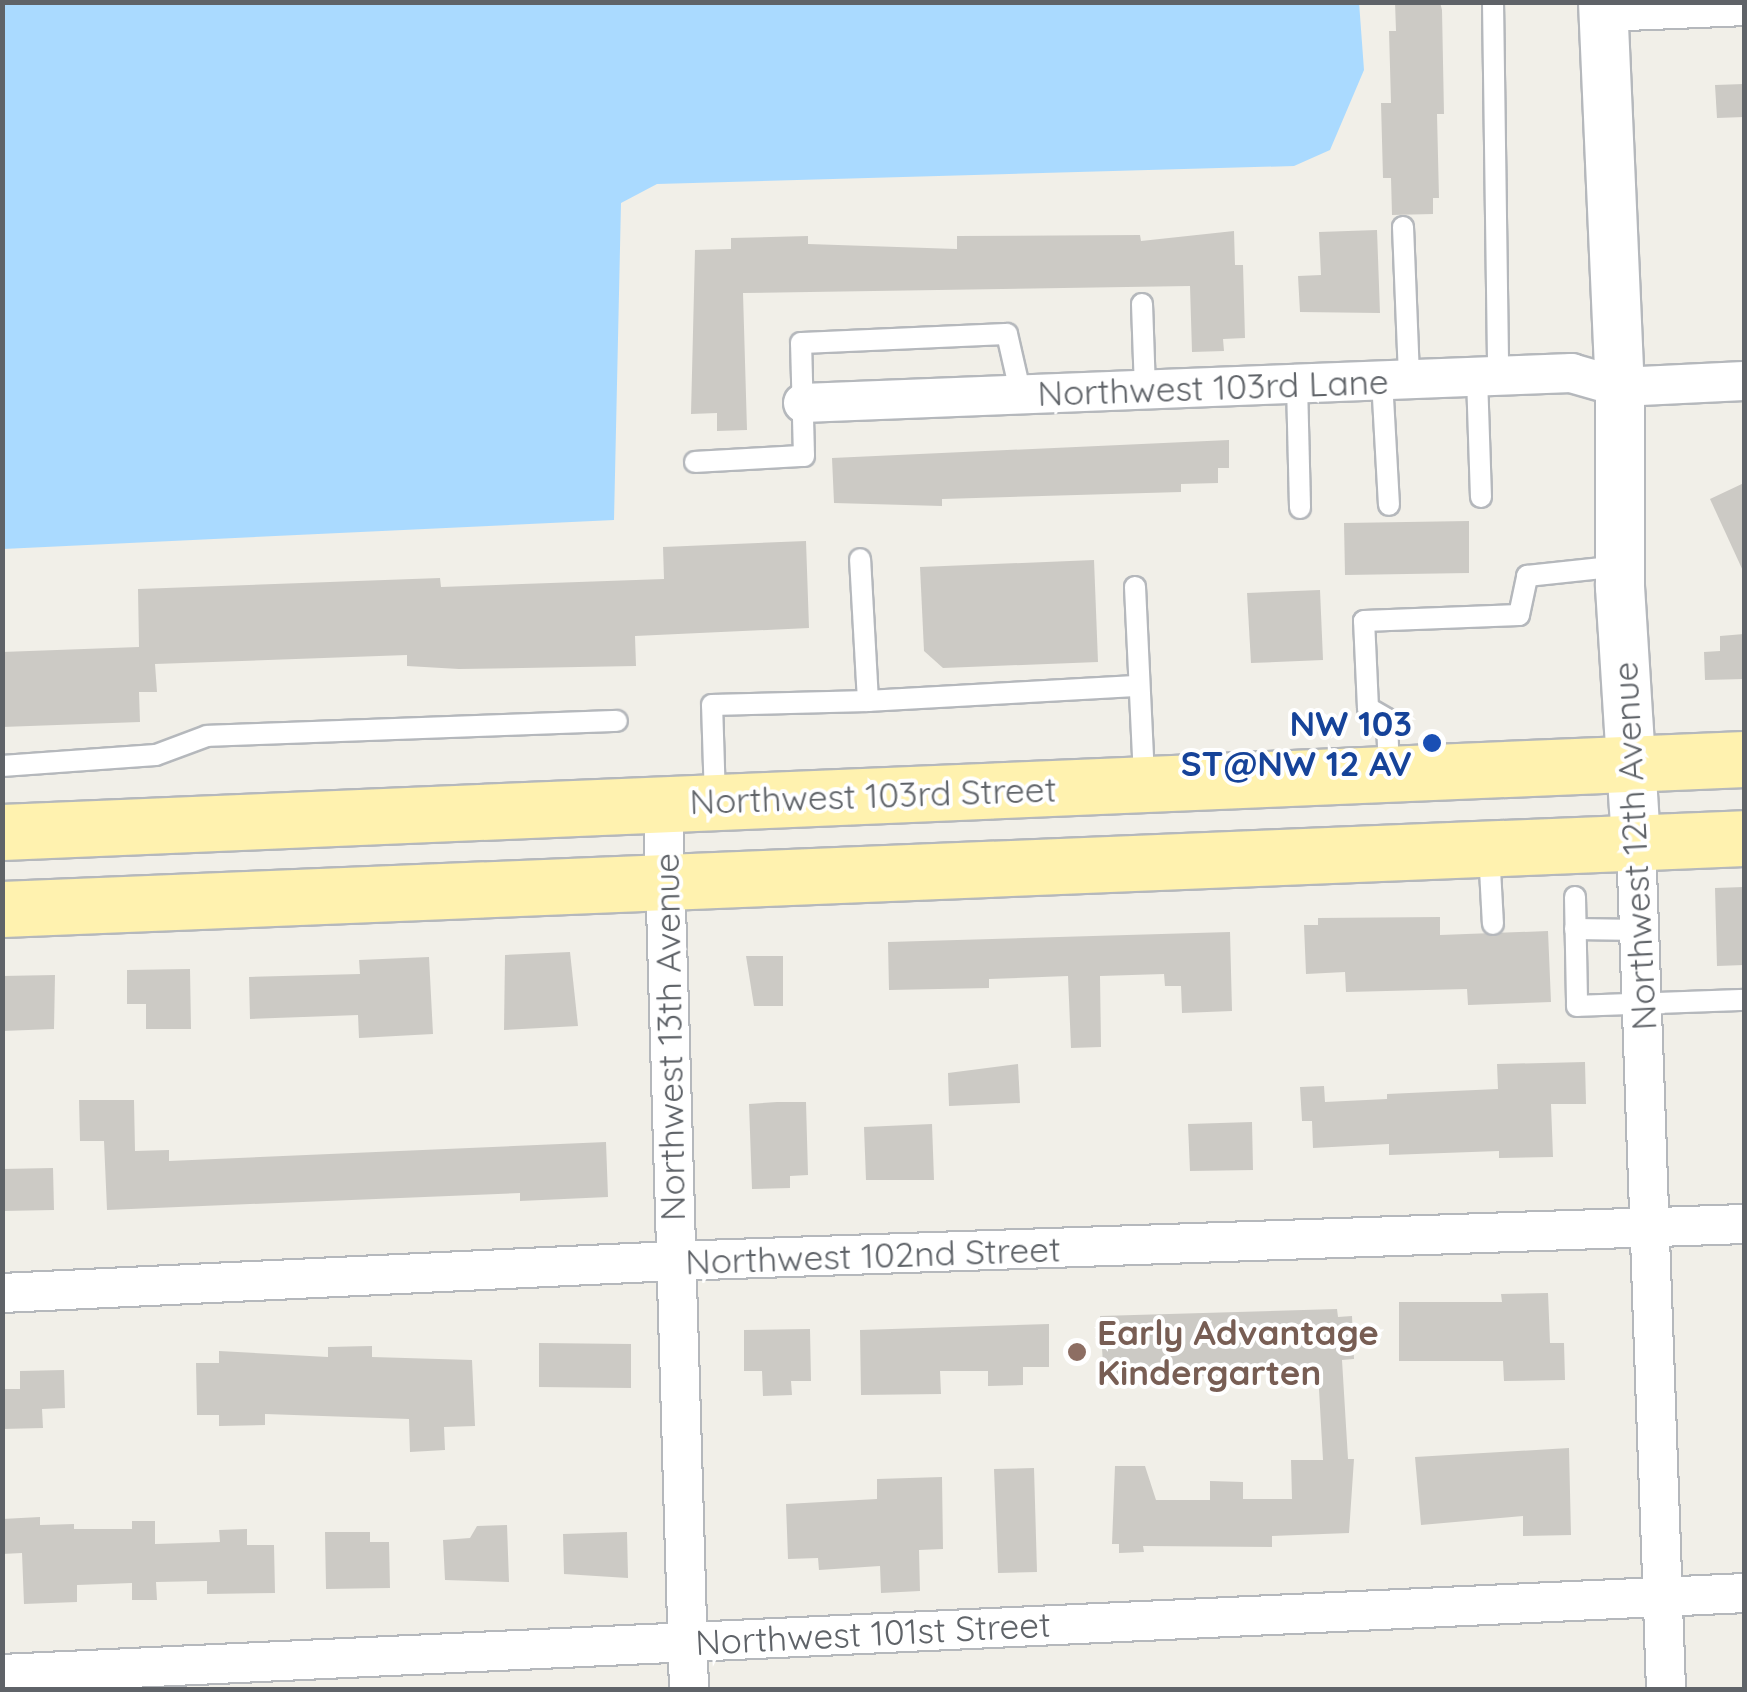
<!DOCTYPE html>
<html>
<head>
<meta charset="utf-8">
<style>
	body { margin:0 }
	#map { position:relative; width:1747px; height:1692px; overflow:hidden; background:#f1efe8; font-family:Quicksand,sans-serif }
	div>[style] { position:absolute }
	.water>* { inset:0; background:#aadaff }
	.building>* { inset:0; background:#cccac5 }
	.roads { filter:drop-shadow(2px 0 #b5b8bc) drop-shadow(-2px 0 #b5b8bc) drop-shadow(0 2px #b5b8bc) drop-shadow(0 -2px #b5b8bc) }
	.service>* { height:20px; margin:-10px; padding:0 10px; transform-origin:10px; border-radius:10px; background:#fff }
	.minor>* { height:38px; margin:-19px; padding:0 19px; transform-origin:19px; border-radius:19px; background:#fff }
	.tertiary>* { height:48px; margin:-24px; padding:0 24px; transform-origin:24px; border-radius:24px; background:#fff }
	.primary>* { height:55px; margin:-27.5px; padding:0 27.5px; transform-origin:27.5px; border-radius:27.5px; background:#fff2af }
	.dots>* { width:28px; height:28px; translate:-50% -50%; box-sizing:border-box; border:5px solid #fff; border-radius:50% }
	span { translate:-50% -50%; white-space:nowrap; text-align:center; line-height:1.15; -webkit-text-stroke:8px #fff; paint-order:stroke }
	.street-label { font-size:35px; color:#5f6368 }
	.transit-label { font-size:35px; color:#164399; font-weight:700 }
	.right { translate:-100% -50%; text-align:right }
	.education-label { font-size:35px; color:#785e54; font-weight:700 }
	.left { translate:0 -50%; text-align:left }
	.frame { position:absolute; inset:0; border:5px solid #5f6368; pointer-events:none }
</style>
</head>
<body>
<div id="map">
	<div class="water">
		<i style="clip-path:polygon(1359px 2px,1364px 70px,1330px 150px,1294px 166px,657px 184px,621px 203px,614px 520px,3px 549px,3px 3px)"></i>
	</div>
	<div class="building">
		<i style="clip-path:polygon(1395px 2px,1440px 2px,1442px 10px,1444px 114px,1437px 114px,1439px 198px,1433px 198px,1433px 214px,1392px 215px,1391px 178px,1383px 178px,1381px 103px,1391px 103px,1389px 31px,1396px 31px)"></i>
		<i style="clip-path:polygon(1744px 84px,1744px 117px,1717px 118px,1715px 85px)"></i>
		<i style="clip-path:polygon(1377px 230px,1380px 313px,1300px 312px,1298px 276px,1321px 275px,1319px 232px)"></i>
		<i style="clip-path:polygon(1234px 231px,1235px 265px,1243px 265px,1245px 338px,1223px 339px,1224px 351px,1192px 352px,1190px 286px,743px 293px,747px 430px,717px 431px,717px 413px,691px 414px,695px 250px,731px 249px,731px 238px,808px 236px,808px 244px,957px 249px,957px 236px,1140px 235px,1141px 241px)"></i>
		<i style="clip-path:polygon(1229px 440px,1229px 468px,1218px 468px,1218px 483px,1181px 484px,1181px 492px,942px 499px,942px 506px,834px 503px,832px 458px)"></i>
		<i style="clip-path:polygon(1744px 483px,1744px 573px,1710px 499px)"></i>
		<i style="clip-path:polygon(1469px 521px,1469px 573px,1345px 575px,1344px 523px)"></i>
		<i style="clip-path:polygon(806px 541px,809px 628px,635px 636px,636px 666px,459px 669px,407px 666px,407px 655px,155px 664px,157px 692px,139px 692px,140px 722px,2px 727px,2px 652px,139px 647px,138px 589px,440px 578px,441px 587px,664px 579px,663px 547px)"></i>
		<i style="clip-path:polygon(1094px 560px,1098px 662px,943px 668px,924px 651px,920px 567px)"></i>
		<i style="clip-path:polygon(1320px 590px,1323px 660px,1251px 663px,1247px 593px)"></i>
		<i style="clip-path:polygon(1744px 634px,1744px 679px,1705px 680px,1704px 652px,1720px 651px,1720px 636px)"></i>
		<i style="clip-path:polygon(1744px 887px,1744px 965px,1717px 966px,1715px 888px)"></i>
		<i style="clip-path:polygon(1440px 917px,1440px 935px,1548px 931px,1551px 1002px,1468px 1005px,1467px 989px,1346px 992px,1345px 972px,1306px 974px,1304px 925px,1318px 925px,1318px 918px)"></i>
		<i style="clip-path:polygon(1230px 932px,1232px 1011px,1182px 1013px,1181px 986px,1165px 986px,1164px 974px,1100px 976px,1101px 1047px,1071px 1048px,1068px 976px,989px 979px,989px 988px,889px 990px,888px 942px)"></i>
		<i style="clip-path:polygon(570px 952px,578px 1026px,504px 1030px,505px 955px)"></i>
		<i style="clip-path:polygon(746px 956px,783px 956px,783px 1006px,754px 1006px)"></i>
		<i style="clip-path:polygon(429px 957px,433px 1034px,359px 1038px,358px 1015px,250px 1019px,249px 977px,360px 974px,359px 960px)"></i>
		<i style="clip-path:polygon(190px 969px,191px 1029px,146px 1029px,146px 1004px,127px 1004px,127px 970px)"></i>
		<i style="clip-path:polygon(55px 975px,54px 1029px,2px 1031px,2px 976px)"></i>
		<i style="clip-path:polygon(1585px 1062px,1586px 1104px,1551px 1104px,1553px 1157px,1499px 1158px,1499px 1151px,1389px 1155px,1389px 1144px,1313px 1148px,1312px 1121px,1302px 1121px,1300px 1087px,1324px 1086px,1325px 1102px,1387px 1099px,1387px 1094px,1498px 1089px,1497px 1064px)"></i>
		<i style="clip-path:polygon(1018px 1064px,1020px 1103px,949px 1106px,948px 1073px)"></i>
		<i style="clip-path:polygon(79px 1100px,134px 1100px,135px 1151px,169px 1150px,169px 1161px,606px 1142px,608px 1197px,520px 1201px,520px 1193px,107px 1210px,104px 1141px,80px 1141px)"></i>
		<i style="clip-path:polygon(777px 1102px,806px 1102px,808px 1175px,790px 1176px,790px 1188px,752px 1189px,749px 1104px)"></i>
		<i style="clip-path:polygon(1252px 1122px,1253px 1170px,1190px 1171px,1188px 1124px)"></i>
		<i style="clip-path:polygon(932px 1124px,934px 1180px,866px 1180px,864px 1127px)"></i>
		<i style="clip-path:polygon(53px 1168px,54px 1210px,2px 1211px,2px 1169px)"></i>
		<i style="clip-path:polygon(1548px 1293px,1550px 1343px,1564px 1343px,1565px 1380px,1504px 1381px,1503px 1361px,1399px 1361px,1399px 1302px,1502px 1302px,1501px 1294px)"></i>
		<i style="clip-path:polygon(1337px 1309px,1338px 1317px,1352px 1316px,1354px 1359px,1342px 1360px,1348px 1459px,1354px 1459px,1349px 1533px,1272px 1536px,1272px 1547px,1143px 1546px,1144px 1552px,1119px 1553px,1119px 1544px,1112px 1544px,1115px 1466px,1145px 1466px,1156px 1500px,1210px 1500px,1210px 1481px,1243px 1482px,1243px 1499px,1292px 1499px,1291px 1460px,1323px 1460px,1318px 1372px,1104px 1380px,1100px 1316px)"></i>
		<i style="clip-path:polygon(1049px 1324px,1049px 1367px,1023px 1367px,1023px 1385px,988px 1386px,988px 1371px,940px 1371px,941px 1394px,861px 1395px,860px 1330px)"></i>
		<i style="clip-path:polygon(810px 1329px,811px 1381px,791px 1381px,792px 1395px,763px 1396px,762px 1371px,744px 1371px,744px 1330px)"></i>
		<i style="clip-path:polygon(539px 1343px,631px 1344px,631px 1388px,539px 1387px)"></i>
		<i style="clip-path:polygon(372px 1346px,372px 1357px,472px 1360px,475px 1426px,444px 1427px,445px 1450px,410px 1452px,409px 1419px,265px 1414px,265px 1425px,219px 1426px,219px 1415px,197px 1415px,196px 1363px,219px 1363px,219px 1351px,328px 1357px,328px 1347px)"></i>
		<i style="clip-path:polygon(64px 1370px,65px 1408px,42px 1409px,43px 1428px,2px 1429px,2px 1389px,20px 1389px,20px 1371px)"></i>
		<i style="clip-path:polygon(1569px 1448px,1571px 1535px,1523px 1536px,1523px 1516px,1421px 1525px,1415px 1457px)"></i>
		<i style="clip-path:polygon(1034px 1468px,1037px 1572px,998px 1573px,994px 1469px)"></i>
		<i style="clip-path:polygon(942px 1477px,943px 1549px,919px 1550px,920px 1591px,881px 1593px,880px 1566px,819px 1570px,818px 1558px,788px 1559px,786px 1504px,877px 1499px,877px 1479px)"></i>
		<i style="clip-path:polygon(40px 1517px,40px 1525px,74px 1524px,74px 1529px,132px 1529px,132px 1521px,155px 1521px,155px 1544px,220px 1542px,219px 1530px,247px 1529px,247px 1545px,274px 1545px,275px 1593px,207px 1594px,207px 1581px,156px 1582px,157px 1600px,132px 1600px,132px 1583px,77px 1585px,77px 1602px,24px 1604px,22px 1553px,2px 1554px,2px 1519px)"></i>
		<i style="clip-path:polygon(507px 1525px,509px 1582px,445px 1580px,443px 1540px,470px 1538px,477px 1526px)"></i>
		<i style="clip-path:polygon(325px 1532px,370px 1532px,370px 1542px,389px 1542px,390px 1588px,326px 1589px)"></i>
		<i style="clip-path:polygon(627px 1532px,628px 1578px,564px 1574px,563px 1534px)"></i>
	</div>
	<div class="roads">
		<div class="service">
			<i style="left:1493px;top:2px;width:374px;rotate:89.2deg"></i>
			<i style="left:1403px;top:227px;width:152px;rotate:87.7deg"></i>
			<i style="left:1142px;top:304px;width:86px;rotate:88deg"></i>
			<i style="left:1477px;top:377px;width:120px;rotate:88.1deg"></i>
			<i style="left:1382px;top:380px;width:125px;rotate:86.8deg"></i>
			<i style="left:1297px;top:384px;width:124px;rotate:88.6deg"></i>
			<i style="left:695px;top:462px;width:109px;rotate:-3.2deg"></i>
			<i style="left:804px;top:456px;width:113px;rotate:-91.5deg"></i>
			<i style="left:801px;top:343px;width:206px;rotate:-2.5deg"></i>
			<i style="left:1007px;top:334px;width:63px;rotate:77.1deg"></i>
			<i style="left:1135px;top:587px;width:193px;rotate:87.3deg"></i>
			<i style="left:868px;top:701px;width:271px;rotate:-3.2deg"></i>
			<i style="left:2px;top:766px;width:154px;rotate:-4.1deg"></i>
			<i style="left:156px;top:755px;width:54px;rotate:-20.4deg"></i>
			<i style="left:207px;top:736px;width:410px;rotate:-2.1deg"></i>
			<i style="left:1389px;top:774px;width:55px;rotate:-92.1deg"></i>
			<i style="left:1387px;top:719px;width:22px;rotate:-150deg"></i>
			<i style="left:1368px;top:708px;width:87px;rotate:-92.6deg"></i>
			<i style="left:1364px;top:621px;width:155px;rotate:-2.2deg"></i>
			<i style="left:1519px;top:615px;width:40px;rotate:-78deg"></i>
			<i style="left:1527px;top:576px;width:94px;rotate:-6.1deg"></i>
			<i style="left:715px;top:799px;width:94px;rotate:-91.8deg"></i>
			<i style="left:712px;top:705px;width:156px;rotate:-1.5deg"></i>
			<i style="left:868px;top:701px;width:142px;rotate:-93.2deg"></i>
			<i style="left:1489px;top:851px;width:73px;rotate:86.9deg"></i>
			<i style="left:1575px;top:897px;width:109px;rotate:88.9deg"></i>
			<i style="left:1577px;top:1006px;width:167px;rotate:-2.1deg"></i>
			<i style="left:1575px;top:929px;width:65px;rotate:0.9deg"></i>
		</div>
		<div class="minor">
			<i style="left:1603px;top:12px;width:141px;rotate:-2.4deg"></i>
			<i style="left:803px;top:403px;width:769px;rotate:-2.24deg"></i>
			<i style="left:1571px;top:373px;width:51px;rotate:15.9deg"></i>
			<i style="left:1620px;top:387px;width:124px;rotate:-2.8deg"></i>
			<i style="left:663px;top:804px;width:886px;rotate:88.32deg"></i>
			<i style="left:1636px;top:843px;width:848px;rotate:87.97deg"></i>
			<i style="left:2px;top:1293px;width:673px;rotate:-2.73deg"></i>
			<i style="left:674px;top:1261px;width:1071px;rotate:-1.98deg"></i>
			<i style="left:2px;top:1674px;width:1744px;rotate:-2.66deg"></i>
		</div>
		<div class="tertiary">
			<i style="left:1603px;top:2px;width:385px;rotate:87.5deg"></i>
			<i style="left:1620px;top:387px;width:200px;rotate:90deg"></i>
			<i style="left:1620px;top:587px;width:256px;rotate:86.4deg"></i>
		</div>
		<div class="primary">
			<i style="left:2px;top:832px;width:1744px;rotate:-2.4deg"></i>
			<i style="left:2px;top:909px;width:1743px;rotate:-2.33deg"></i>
		</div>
	</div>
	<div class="dots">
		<i style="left:1432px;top:743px;background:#1a4fb4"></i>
		<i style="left:1077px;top:1352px;background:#8d6e63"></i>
	</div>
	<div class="street-label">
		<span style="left:1213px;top:387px;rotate:-2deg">Northwest 103rd Lane</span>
		<span style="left:873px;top:795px;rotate:-2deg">Northwest 103rd Street</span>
		<span style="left:1634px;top:846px;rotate:-93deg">Northwest 12th Avenue</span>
		<span style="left:669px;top:1037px;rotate:-91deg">Northwest 13th Avenue</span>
		<span style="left:873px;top:1255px;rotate:-2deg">Northwest 102nd Street</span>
		<span style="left:873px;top:1633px;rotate:-3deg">Northwest 101st Street</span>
	</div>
	<div class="transit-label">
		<span class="right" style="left:1412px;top:743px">NW 103<br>ST@NW 12 AV</span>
	</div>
	<div class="education-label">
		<span class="left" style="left:1097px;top:1352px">Early Advantage<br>Kindergarten</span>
	</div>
	<div class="frame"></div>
</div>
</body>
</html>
